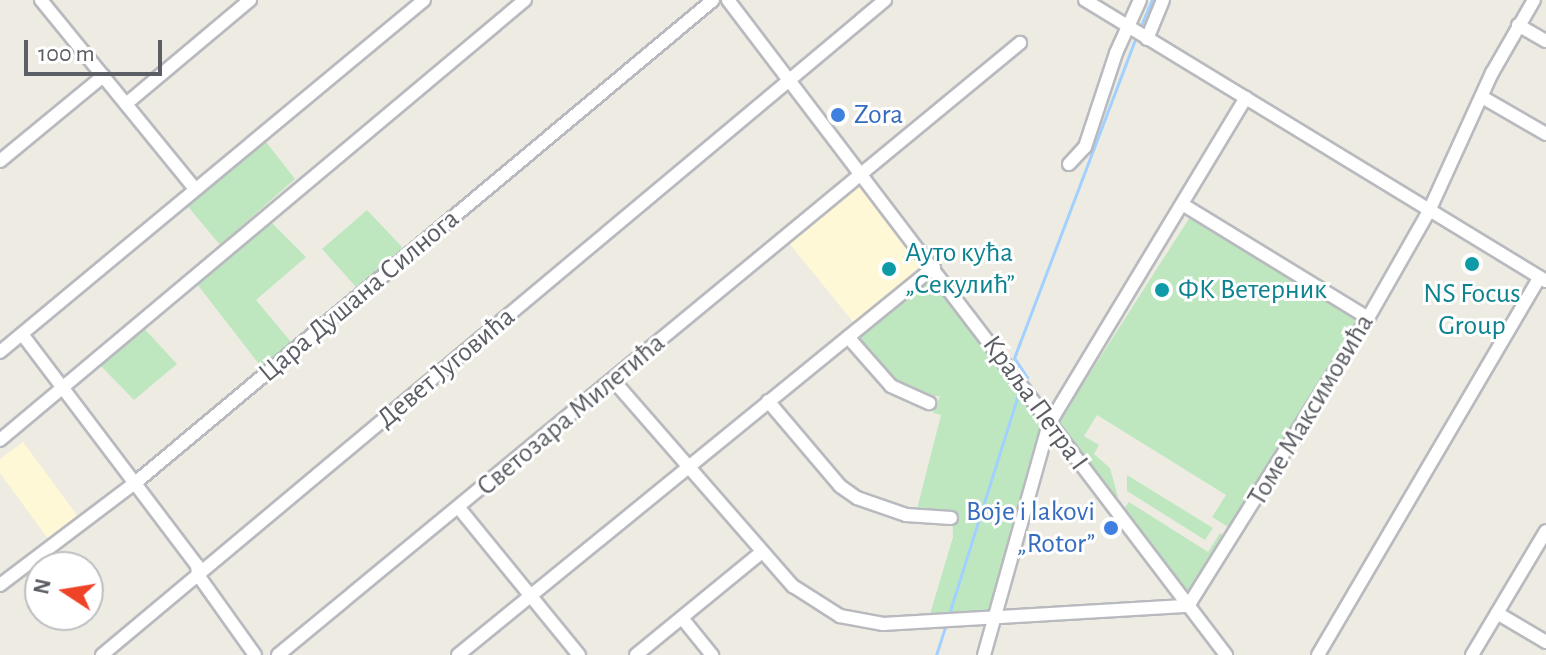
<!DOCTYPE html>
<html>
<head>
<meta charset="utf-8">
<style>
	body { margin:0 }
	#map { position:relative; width:1546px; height:655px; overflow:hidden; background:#eeece2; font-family:"Alegreya Sans",sans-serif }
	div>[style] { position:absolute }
	.commercial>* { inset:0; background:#fff8d7 }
	.green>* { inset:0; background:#bee7c0 }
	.stream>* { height:3px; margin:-1.5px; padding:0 1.5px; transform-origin:1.5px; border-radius:1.5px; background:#a2d1ff }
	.roads { filter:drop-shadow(2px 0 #b8babf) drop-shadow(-2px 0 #b8babf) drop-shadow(0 2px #b8babf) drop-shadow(0 -2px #b8babf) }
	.minor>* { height:12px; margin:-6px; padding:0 6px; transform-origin:6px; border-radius:6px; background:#fff }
	.dots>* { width:22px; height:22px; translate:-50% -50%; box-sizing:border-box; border:4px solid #fff; border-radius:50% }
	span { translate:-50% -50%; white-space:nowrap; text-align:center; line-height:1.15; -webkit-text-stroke:6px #fff; paint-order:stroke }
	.shop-label { font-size:28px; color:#366cbe }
	.left { translate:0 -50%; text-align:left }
	.right { translate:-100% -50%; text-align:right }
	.culture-label { font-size:28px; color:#0d838f }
	.street-label { font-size:28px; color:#5b5e64 }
	.north { position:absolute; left:24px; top:551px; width:80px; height:80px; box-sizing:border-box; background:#fff; border:2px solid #bdbfc1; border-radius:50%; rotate:282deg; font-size:22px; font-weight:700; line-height:32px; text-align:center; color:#5b5e64 }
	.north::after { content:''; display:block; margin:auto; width:28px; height:36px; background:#ef4328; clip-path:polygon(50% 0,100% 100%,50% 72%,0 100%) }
	.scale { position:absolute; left:24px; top:40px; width:138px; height:36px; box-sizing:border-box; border:4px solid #5b5e64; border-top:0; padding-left:10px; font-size:24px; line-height:28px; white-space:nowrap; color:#5b5e64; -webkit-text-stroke:6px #fff; paint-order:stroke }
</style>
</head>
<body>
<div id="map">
	<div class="commercial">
		<i style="clip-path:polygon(861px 182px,925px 265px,854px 323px,789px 243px)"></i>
		<i style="clip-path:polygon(23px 442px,79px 518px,49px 540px,0 473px,0 459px)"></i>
	</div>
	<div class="green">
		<i style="clip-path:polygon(263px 138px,295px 179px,220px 245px,185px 203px)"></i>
		<i style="clip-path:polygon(367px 210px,404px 249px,356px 287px,322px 249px)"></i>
		<i style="clip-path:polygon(1190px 217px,1357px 321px,1233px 530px,1212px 517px,1226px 495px,1097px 415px,1084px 436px,1099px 445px,1094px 454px,1110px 468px,1118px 497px,1114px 499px,1058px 423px)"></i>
		<i style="clip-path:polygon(269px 220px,306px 257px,256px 300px,292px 343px,262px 368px,197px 284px)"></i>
		<i style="clip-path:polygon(932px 276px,1043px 426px,990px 611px,930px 614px,953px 537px,952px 511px,917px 509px,941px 415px,933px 413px,940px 396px,921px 396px,892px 382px,855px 339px)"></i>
		<i style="clip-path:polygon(141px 325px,177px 364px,134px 400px,98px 363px)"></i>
		<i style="clip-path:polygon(1127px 475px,1213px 528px,1205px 540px,1127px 491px)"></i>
		<i style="clip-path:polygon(1129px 502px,1208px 552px,1220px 533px,1228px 538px,1188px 595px,1123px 510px)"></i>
	</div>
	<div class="stream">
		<i style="left:1139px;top:30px;width:33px;rotate:-67deg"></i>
		<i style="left:1025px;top:382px;width:5px;rotate:-68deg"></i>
		<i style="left:1027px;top:377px;width:23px;rotate:-124deg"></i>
		<i style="left:1014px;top:358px;width:343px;rotate:-69.2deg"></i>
		<i style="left:948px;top:617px;width:236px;rotate:-72.5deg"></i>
		<i style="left:936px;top:655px;width:33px;rotate:-72deg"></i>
	</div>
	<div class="roads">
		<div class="minor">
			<i style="left:41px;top:0;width:244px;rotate:50.8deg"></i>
			<i style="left:728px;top:0;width:823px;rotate:52.75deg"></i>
			<i style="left:1085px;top:0;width:540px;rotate:31.36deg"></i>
			<i style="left:1518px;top:25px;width:32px;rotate:30deg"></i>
			<i style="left:1147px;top:39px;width:42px;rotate:-67.7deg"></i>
			<i style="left:1482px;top:97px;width:74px;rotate:30deg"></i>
			<i style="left:126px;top:104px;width:162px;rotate:-40deg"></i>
			<i style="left:0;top:161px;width:134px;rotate:-39.5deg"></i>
			<i style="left:1069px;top:164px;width:23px;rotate:-47deg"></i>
			<i style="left:1085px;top:147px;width:99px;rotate:-71.7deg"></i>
			<i style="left:1116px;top:53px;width:58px;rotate:-65.6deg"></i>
			<i style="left:1182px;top:204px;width:218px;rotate:31.5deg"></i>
			<i style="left:22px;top:334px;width:290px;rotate:52.9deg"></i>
			<i style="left:197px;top:565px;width:10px;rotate:84deg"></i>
			<i style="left:198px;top:575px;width:98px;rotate:54.5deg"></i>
			<i style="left:848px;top:337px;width:65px;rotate:48.7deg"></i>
			<i style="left:891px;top:386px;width:42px;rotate:24.1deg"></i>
			<i style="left:0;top:352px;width:551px;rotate:-39.7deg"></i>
			<i style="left:613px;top:380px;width:274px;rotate:48.9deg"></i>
			<i style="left:793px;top:586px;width:56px;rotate:32.6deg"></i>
			<i style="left:840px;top:616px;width:44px;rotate:10.5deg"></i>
			<i style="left:883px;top:624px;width:306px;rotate:-3.4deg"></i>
			<i style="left:768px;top:401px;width:111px;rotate:49.7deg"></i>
			<i style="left:840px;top:486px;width:21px;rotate:35deg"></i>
			<i style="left:857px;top:498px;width:52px;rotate:19.1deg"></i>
			<i style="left:906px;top:515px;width:45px;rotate:3.8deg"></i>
			<i style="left:0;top:440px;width:685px;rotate:-39.97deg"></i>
			<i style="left:459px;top:508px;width:190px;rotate:50.8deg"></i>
			<i style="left:0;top:585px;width:169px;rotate:-37.1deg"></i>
			<i style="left:135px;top:483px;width:753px;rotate:-39.88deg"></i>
			<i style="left:1188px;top:606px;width:340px;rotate:-58deg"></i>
			<i style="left:1368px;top:318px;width:123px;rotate:-60.3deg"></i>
			<i style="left:1429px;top:211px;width:152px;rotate:-65.5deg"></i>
			<i style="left:1492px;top:73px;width:84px;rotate:-60.1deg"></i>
			<i style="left:1497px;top:613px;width:57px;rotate:30.6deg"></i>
			<i style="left:682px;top:618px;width:48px;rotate:51deg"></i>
			<i style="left:102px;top:655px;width:1021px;rotate:-39.91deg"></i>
			<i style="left:278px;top:655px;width:962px;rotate:-39.52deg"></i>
			<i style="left:458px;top:655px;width:614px;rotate:-39.18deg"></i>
			<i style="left:636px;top:655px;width:163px;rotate:-39.3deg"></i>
			<i style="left:984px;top:655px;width:240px;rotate:-74.3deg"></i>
			<i style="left:1049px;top:424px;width:381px;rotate:-58.9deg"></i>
			<i style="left:1318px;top:655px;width:438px;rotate:-59.6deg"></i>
			<i style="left:1472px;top:655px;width:144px;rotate:-59.2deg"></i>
		</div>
	</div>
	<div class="dots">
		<i style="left:838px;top:115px;background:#3f7fe0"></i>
		<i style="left:1472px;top:264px;background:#0f9aa8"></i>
		<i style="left:889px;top:269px;background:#0f9aa8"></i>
		<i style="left:1162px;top:290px;background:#0f9aa8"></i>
		<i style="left:1111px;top:528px;background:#3f7fe0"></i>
	</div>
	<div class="shop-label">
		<span class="left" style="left:854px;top:115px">Zora</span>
		<span class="right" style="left:1095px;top:528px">Boje i lakovi<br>„Rotor”</span>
	</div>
	<div class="culture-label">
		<span class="left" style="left:905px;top:269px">Ауто кућа<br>„Секулић”</span>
		<span class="left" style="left:1178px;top:290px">ФК Ветерник</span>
		<span style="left:1472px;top:310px">NS Focus<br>Group</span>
	</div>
	<div class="street-label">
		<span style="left:359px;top:296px;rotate:-40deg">Цара Душана Силнога</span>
		<span style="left:446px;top:368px;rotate:-40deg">Девет Југовића</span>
		<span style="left:1035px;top:403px;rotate:54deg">Краља Петра I</span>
		<span style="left:1311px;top:410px;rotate:-59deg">Томе Максимовића</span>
		<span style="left:571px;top:415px;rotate:-40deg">Светозара Милетића</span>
	</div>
	<div class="north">N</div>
	<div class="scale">100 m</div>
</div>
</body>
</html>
